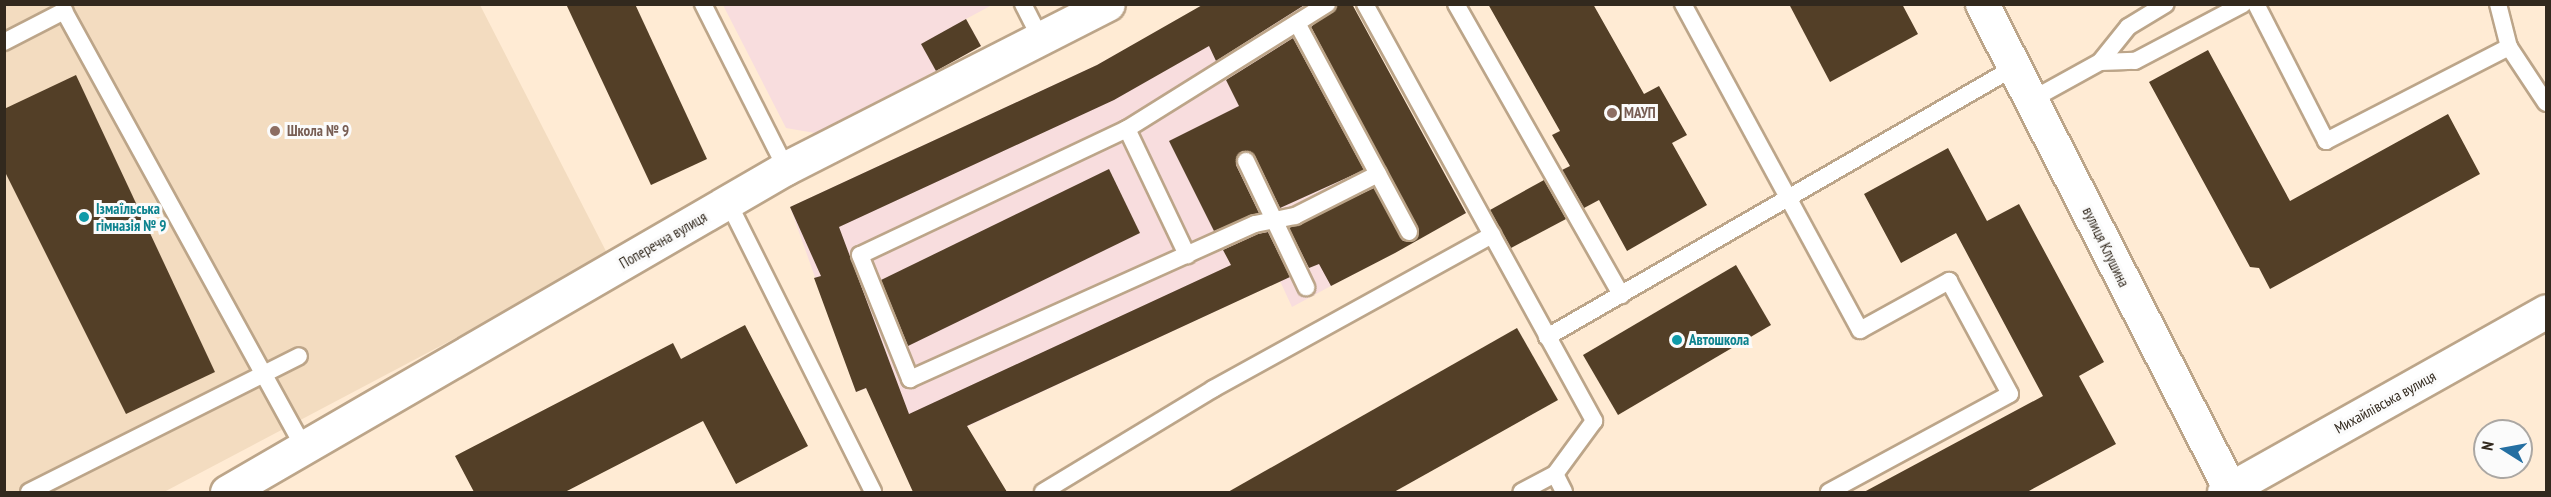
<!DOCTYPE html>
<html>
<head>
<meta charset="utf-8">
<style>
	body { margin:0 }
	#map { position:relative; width:2551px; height:497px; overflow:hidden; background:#ffebd4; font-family:"PT Sans Narrow",sans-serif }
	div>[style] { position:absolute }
	.industrial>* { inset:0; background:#f8ddde }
	.built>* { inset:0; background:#f3dcc0 }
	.building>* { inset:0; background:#533f27 }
	.roads { filter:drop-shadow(2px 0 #bca589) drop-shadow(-2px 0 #bca589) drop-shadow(0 2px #bca589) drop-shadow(0 -2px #bca589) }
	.lane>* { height:16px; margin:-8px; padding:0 8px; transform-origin:8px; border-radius:8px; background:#fff }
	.street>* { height:33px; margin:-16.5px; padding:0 16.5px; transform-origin:16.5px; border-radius:16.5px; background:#fff }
	.secondary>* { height:33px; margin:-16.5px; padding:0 16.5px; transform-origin:16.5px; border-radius:16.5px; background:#fff }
	.dots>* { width:16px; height:16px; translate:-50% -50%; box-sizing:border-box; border:3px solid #fbfbfb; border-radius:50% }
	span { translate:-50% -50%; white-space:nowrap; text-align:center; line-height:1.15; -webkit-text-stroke:6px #fbfbfb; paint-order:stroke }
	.education-label { font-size:15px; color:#785e54; font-weight:700 }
	.left { translate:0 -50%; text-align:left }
	.culture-label { font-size:15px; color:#0d838f; font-weight:700 }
	.street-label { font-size:15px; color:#32291e }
	.frame { position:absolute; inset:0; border:6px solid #32291e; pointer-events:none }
	.north { position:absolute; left:2473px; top:419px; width:60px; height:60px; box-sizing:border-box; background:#fbfbfb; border:2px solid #aba7a3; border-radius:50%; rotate:281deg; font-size:16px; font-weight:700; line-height:24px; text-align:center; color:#32291e }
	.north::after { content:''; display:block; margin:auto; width:21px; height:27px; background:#246fa2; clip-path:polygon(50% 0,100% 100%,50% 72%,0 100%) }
</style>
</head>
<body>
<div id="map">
	<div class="industrial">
		<i style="clip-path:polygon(1344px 4px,1356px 12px,1466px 213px,1292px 307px,1280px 281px,898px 459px,868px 388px,856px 392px,790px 207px,1097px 65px,1204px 5px)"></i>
		<i style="clip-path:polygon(723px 5px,992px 5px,966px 19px,981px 46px,821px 134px,786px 128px)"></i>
	</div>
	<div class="built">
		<i style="clip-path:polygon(4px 5px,480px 5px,609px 257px,164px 492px,5px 492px)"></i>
	</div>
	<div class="building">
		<i style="clip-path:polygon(566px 4px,635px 4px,707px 159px,651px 185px)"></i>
		<i style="clip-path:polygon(1204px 4px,1306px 4px,1216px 61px,1209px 46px,1114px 100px,839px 227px,909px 414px,1231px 265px,1223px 250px,1258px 234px,1268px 232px,1290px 277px,967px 426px,1007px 492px,913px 492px,866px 388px,856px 392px,814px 278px,821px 276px,790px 207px,1097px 65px)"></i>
		<i style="clip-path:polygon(1337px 4px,1352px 4px,1466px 213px,1395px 253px,1331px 286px,1319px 264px,1309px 268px,1289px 228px,1374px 188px,1403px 241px,1414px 241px,1419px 232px,1311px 27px)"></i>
		<i style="clip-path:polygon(1488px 4px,1593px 4px,1644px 94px,1659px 86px,1687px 135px,1672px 143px,1707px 205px,1627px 251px,1599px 200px,1584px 208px,1562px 170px,1570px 166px,1552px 135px,1560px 131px)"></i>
		<i style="clip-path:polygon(1789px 4px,1902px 4px,1918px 34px,1830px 82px)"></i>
		<i style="clip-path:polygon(966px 19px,981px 46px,936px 71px,921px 44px)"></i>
		<i style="clip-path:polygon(1293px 38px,1364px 170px,1280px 208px,1255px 156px,1242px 151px,1236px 165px,1259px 213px,1214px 231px,1169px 141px,1239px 106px,1226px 80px)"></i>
		<i style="clip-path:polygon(2208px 50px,2290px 201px,2448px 114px,2480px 174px,2270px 289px,2259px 268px,2250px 267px,2149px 82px)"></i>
		<i style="clip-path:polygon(76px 75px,215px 372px,126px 414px,4px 170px,4px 109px)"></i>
		<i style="clip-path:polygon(1948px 148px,1987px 221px,2019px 204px,2104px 362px,2079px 376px,2116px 444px,2027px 492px,1864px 492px,2043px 396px,1956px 233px,1901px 263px,1864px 194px)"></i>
		<i style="clip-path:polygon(1109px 169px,1140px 233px,908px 346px,881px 280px)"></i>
		<i style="clip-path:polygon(1544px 180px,1566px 219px,1511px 248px,1490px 210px)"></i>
		<i style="clip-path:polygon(1736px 265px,1771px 325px,1618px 415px,1583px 355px)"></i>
		<i style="clip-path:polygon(745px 325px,808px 446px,736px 484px,703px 421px,565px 492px,474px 492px,455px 456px,673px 343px,681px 359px)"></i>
		<i style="clip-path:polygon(1517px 328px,1558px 400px,1453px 459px,1394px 492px,1228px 492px)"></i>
	</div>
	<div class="roads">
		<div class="lane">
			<i style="left:703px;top:4px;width:184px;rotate:63.2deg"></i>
			<i style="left:1023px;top:4px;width:39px;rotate:63deg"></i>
			<i style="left:1327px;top:4px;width:236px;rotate:148deg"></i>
			<i style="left:1127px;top:129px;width:295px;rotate:154.7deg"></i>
			<i style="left:860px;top:255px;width:134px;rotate:68deg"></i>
			<i style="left:910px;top:379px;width:378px;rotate:-24.2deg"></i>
			<i style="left:1255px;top:224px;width:41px;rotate:-11.3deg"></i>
			<i style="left:1295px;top:216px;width:93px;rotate:-26.8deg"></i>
			<i style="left:1365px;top:4px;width:476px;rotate:61.2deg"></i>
			<i style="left:1594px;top:421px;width:66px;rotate:126.3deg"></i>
			<i style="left:1555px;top:474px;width:38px;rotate:152deg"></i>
			<i style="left:1456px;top:4px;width:335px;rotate:60.4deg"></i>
			<i style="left:1683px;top:4px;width:371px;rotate:61.5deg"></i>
			<i style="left:1860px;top:330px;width:102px;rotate:-28.8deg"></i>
			<i style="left:1949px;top:281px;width:128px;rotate:61.6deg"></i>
			<i style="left:2010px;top:394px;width:206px;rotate:151.6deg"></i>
			<i style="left:2256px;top:4px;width:154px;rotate:62.9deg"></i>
			<i style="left:2326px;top:141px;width:206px;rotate:-27.2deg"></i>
			<i style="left:2498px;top:4px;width:44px;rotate:75.7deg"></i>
			<i style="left:2509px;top:47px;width:67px;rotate:56.5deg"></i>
			<i style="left:1297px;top:23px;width:237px;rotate:61.8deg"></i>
			<i style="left:4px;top:42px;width:68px;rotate:-27.3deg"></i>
			<i style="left:64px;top:11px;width:499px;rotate:61.2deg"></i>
			<i style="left:2100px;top:62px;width:45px;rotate:-51.3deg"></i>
			<i style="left:2128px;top:27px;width:44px;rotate:-31.2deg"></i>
			<i style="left:2033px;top:99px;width:77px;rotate:-28.9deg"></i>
			<i style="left:2100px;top:62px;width:35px;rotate:-2deg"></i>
			<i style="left:2135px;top:61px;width:122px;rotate:-27.8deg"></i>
			<i style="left:1127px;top:129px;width:140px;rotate:64.5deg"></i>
			<i style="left:1246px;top:161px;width:140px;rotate:64.5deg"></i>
			<i style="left:728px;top:202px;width:324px;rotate:63.4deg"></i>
			<i style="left:1547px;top:337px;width:540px;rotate:-29.98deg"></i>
			<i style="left:1555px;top:474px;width:20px;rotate:63deg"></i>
			<i style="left:29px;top:492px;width:302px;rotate:-26.7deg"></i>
			<i style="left:1043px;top:492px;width:199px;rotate:-31.2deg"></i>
			<i style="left:1213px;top:389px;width:319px;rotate:-28.9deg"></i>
		</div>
		<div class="street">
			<i style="left:227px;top:492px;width:646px;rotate:-30.1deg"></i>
			<i style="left:786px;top:168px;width:361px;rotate:-27deg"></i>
		</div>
		<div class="secondary">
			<i style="left:1982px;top:4px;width:545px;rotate:62.92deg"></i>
			<i style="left:2224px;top:492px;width:369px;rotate:-29.3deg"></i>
		</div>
	</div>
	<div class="dots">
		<i style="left:1612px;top:113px;background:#8d6e63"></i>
		<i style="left:275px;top:131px;background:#8d6e63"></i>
		<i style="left:84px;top:217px;background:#0f9aa8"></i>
		<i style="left:1677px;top:340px;background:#0f9aa8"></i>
	</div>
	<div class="education-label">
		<span class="left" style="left:1624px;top:113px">МАУП</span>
		<span class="left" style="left:287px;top:131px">Школа № 9</span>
	</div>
	<div class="culture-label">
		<span class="left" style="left:96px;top:217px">Ізмаїльська<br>гімназія № 9</span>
		<span class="left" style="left:1689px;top:340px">Автошкола</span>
	</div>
	<div class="street-label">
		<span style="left:663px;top:240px;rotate:-30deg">Поперечна вулиця</span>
		<span style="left:2106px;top:247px;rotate:64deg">вулиця Клушина</span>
		<span style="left:2385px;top:402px;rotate:-29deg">Михайлівська вулиця</span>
	</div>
	<div class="frame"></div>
	<div class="north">N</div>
</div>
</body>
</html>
